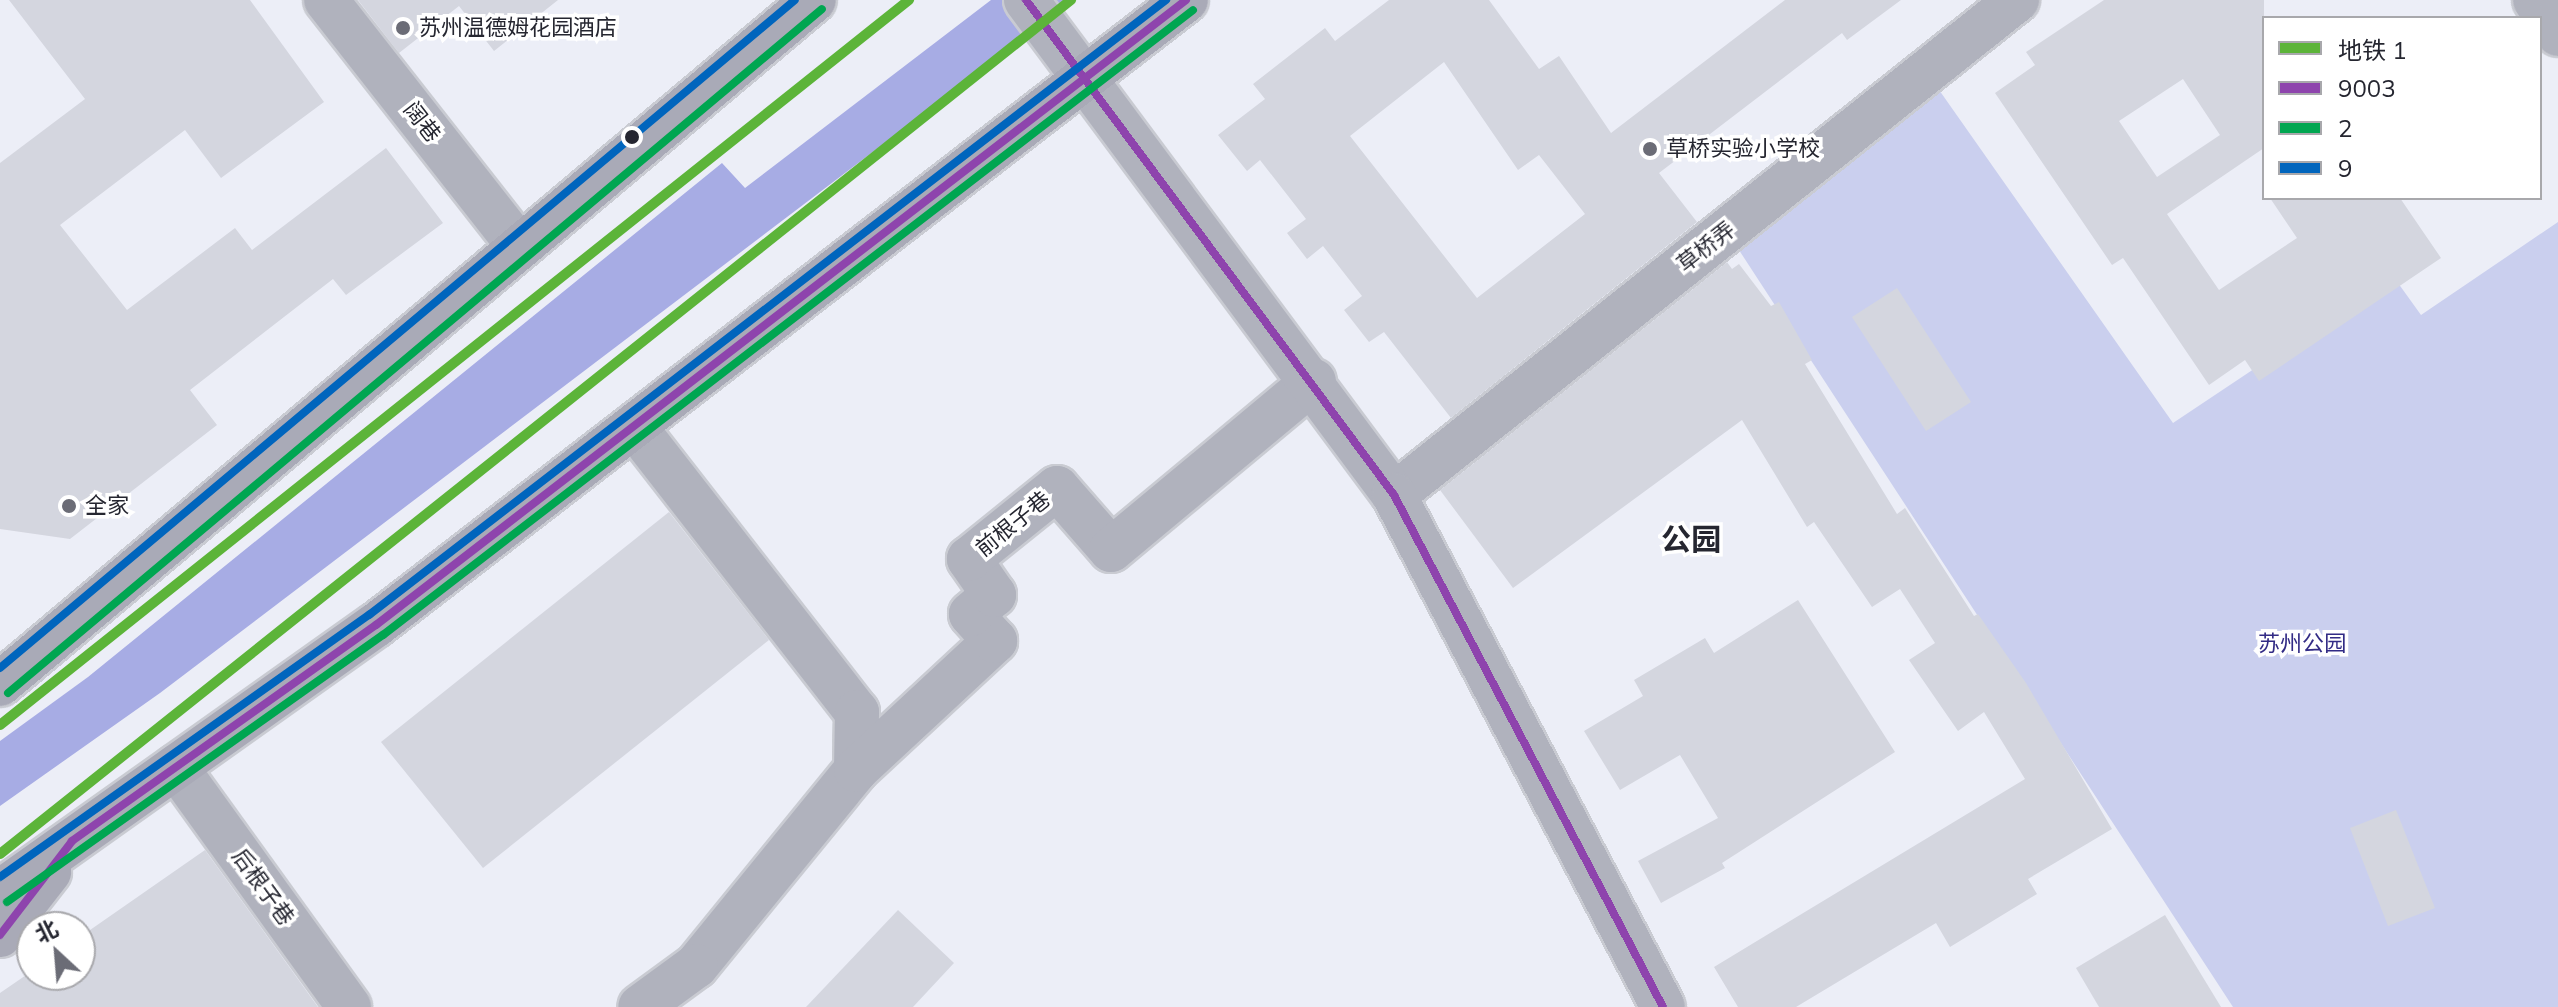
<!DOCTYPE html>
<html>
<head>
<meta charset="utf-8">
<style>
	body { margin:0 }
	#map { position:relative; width:2558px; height:1007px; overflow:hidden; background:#eceef7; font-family:Mulish,"Noto Sans SC",sans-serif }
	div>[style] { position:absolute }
	.green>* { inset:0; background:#cacfee }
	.water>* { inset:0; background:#a7ace4 }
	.building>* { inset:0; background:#d4d6df }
	.roads { filter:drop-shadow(2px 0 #c9cbd2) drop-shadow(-2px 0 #c9cbd2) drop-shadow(0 2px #c9cbd2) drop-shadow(0 -2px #c9cbd2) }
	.minor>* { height:44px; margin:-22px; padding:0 22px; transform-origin:22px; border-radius:22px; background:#b0b2bd }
	.tertiary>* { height:44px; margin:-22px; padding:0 22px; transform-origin:22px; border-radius:22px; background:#b0b2bd }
	.primary>* { height:44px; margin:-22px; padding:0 22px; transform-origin:22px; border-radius:22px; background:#a9aab7 }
	.bus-1>* { height:8px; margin:-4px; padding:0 4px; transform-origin:4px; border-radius:4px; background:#8e44ad }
	.bus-2>* { height:8px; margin:-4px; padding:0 4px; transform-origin:4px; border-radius:4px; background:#00a651 }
	.bus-3>* { height:8px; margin:-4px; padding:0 4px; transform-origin:4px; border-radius:4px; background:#0065bd }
	.metro-1>* { height:10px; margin:-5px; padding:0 5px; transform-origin:5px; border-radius:5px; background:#5cb439 }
	.dots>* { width:22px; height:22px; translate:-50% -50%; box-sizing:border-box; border:4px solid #fff; border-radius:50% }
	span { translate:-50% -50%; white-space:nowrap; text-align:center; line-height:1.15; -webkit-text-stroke:7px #fff; paint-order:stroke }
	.poi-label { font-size:22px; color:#252630 }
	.left { translate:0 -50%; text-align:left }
	.street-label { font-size:22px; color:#252630 }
	.park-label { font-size:22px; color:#322b85 }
	.district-label { font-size:30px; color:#252630; font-weight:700 }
	.legend { position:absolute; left:2262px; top:16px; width:280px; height:184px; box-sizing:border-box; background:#fff; border:2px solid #a8a8ac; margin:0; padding:10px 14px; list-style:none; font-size:24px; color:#252630 }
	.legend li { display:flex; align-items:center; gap:16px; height:40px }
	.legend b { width:40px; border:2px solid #a8a8ac }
	.north { position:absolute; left:16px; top:911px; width:80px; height:80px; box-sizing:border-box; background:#fff; border:2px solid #a8a8ac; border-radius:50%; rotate:334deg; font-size:22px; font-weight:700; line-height:32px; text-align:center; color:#252630 }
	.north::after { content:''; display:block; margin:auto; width:28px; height:36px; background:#6b6c76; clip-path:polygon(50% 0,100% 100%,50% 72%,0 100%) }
</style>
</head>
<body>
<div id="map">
	<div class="green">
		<i style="clip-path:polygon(1937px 87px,2173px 423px,2393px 276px,2421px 315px,2558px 222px,2558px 1007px,2233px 1007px,1737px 247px)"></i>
	</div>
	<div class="water">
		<i style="clip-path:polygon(991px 0,1073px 0,160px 693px,0 806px,0 741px,88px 677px,722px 163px,745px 188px)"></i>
	</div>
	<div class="building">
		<i style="clip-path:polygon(9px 0,250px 0,324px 102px,221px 178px,185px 130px,60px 225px,127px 310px,235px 228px,252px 250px,386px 148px,443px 223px,346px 295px,333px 279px,190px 390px,217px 425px,70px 539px,0 529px,0 163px,85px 99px)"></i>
		<i style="clip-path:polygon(358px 0,558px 0,494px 51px,459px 6px,399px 53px)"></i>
		<i style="clip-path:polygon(evenodd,1389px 0,1489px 0,1539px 69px,1559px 56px,1611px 133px,1785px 0,1901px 0,1847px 40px,1842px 33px,1659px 173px,1697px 222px,1451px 418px,1384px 332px,1369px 342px,1344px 310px,1362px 296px,1323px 246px,1307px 259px,1287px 233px,1306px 219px,1260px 160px,1247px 171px,1218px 135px,1265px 99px,1253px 84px,1325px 28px,1335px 41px,1389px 0,1444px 62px,1518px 170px,1539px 155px,1585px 214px,1477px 298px,1350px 136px,1444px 62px)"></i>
		<i style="clip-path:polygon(evenodd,2104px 0,2264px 0,2264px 148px,2167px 214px,2219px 290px,2297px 238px,2270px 198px,2400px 198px,2441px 258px,2259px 381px,2245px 360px,2209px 385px,2123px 258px,2112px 265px,1995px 93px,2035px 65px,2026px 52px,2104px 0,2183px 79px,2220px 135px,2157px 177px,2119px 121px,2183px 79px)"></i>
		<i style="clip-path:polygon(1727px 262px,1732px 269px,1739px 264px,1771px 306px,1779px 302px,1812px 360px,1805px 364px,1897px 514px,1905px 508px,1974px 616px,1978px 614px,2026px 683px,2112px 829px,2028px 879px,2037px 894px,1950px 947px,1936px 923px,1796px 1007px,1738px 1007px,1714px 967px,2025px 779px,1984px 712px,1958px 731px,1909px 660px,1935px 643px,1900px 589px,1872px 607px,1814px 522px,1807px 527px,1742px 420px,1513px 588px,1440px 490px)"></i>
		<i style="clip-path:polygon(1897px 288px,1971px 402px,1926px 431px,1852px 317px)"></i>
		<i style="clip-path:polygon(669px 512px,769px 640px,483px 868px,381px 742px)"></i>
		<i style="clip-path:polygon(1798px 600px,1895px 752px,1722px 863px,1725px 868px,1661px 903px,1638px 861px,1718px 818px,1680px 755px,1620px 790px,1584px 731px,1643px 696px,1634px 680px,1705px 638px,1714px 653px)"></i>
		<i style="clip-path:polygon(2396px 810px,2435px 908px,2388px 926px,2350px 828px)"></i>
		<i style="clip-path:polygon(205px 850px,318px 1007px,0 1007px,0 993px,32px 971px,32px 975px,80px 975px,80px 937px)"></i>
		<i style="clip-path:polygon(898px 910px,954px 963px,913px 1007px,806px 1007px)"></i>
		<i style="clip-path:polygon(2165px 915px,2221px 1007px,2099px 1007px,2076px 968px)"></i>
	</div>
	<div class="roads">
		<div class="minor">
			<i style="left:326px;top:0;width:310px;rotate:51.9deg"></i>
			<i style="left:634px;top:426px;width:363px;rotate:52.1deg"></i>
			<i style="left:857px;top:712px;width:58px;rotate:91deg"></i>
			<i style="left:856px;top:770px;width:253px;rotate:129.2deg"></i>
			<i style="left:696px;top:966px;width:69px;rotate:143.8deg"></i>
			<i style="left:1394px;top:495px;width:796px;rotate:-38.47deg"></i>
			<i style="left:176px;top:767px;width:296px;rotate:54.2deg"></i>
			<i style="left:856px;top:770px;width:190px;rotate:-42.9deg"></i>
			<i style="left:995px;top:641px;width:36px;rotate:-132deg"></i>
			<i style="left:971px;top:614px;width:30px;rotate:-40deg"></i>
			<i style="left:994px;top:595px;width:44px;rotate:-124.8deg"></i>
			<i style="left:969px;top:559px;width:113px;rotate:-38.9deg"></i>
			<i style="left:1057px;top:488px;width:82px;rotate:48.9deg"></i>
			<i style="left:1111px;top:550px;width:264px;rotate:-39.8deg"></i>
		</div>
		<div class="tertiary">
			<i style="left:1026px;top:0;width:617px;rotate:53.37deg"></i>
			<i style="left:1394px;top:495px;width:578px;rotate:62.28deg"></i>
			<i style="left:2535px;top:0;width:41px;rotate:55.9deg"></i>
		</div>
		<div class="primary">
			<i style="left:0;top:684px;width:1063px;rotate:-40.04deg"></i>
			<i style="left:0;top:892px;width:461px;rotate:-35.4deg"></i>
			<i style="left:376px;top:625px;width:1023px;rotate:-37.65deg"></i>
			<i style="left:0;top:935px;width:80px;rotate:-52.1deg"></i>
		</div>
	</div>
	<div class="bus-1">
		<i style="left:1026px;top:0;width:617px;rotate:53.37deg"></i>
		<i style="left:1394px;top:495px;width:578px;rotate:62.28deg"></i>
		<i style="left:0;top:935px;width:118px;rotate:-52.5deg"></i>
		<i style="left:72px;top:841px;width:373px;rotate:-35.4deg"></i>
		<i style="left:376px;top:625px;width:1023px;rotate:-37.65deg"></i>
	</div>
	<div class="bus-2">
		<i style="left:8px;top:693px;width:1063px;rotate:-40.04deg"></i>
		<i style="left:7px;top:902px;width:461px;rotate:-35.4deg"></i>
		<i style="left:383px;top:635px;width:1023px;rotate:-37.65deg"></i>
	</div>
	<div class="bus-3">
		<i style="left:0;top:668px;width:1038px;rotate:-40.04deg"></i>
		<i style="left:0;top:877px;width:453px;rotate:-35.4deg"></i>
		<i style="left:369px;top:615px;width:1007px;rotate:-37.66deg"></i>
	</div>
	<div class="metro-1">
		<i style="left:0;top:725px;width:1163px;rotate:-38.58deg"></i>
		<i style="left:0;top:854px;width:1370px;rotate:-38.57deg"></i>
	</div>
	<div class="dots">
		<i style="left:403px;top:28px;background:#6b6c76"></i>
		<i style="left:632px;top:137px;background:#252630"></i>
		<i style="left:1650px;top:149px;background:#6b6c76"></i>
		<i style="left:69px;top:506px;background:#6b6c76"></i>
	</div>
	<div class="poi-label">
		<span class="left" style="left:419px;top:28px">苏州温德姆花园酒店</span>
		<span class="left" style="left:1666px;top:149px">草桥实验小学校</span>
		<span class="left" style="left:85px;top:506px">全家</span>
	</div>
	<div class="street-label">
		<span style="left:422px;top:122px;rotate:52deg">阔巷</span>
		<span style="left:1706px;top:247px;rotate:-38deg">草桥弄</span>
		<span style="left:1013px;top:524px;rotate:-39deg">前根子巷</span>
		<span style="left:263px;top:887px;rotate:54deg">后根子巷</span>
	</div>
	<div class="park-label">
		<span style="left:2302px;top:644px">苏州公园</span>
	</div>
	<div class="district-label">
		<span style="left:1691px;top:539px">公园</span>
	</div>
	<ul class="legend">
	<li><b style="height:10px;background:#5cb439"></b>地铁 1</li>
	<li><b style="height:10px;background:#8e44ad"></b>9003</li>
	<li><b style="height:10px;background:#00a651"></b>2</li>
	<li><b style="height:10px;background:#0065bd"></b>9</li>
	</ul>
	<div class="north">北</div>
</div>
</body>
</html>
